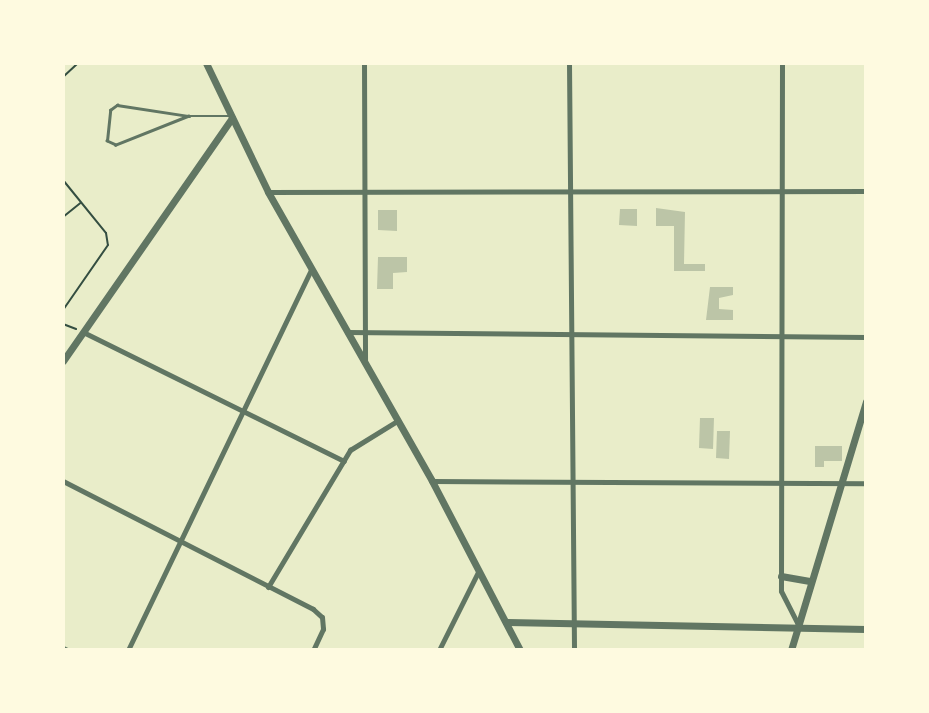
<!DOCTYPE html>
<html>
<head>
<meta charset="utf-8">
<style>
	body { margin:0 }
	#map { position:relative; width:929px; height:713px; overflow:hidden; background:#e9edc9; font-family:"IBM Plex Serif",serif }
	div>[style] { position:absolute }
	.building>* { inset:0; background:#bcc5a7 }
	.path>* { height:2px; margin:-1px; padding:0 1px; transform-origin:1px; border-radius:1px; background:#344e41 }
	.service>* { height:2.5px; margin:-1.25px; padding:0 1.25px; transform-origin:1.25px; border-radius:1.25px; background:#617663 }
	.minor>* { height:5px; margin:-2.5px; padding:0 2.5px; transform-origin:2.5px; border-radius:2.5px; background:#617663 }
	.tertiary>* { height:7px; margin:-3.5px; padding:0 3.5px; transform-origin:3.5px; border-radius:3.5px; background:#617663 }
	span { translate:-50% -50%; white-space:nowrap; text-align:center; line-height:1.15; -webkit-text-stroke:7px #fefae0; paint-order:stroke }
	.frame { position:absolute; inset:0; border:65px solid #fefae0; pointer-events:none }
</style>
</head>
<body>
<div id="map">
	<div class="building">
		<i style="clip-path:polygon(656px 208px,685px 212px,684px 264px,705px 264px,705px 271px,674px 271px,674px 226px,656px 226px)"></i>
		<i style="clip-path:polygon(620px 209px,637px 209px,637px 226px,619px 225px)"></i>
		<i style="clip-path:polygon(378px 210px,397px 210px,397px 231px,378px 230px)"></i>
		<i style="clip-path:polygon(378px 257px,407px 257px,407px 272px,393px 273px,393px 289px,377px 289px)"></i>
		<i style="clip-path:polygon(710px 287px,733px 287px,733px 295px,719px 298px,719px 309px,733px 310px,733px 320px,706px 320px)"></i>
		<i style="clip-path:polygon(700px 418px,714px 418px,713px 449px,699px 448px)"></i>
		<i style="clip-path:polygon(717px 431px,730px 431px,729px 459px,716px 458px)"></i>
		<i style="clip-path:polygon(815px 446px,842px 446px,842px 461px,824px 461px,824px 467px,815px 467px)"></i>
	</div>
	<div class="path">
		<i style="left:63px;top:77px;width:21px;rotate:-43deg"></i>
		<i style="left:63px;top:180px;width:68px;rotate:50.9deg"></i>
		<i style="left:106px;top:233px;width:12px;rotate:81deg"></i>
		<i style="left:108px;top:245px;width:79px;rotate:124.7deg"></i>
		<i style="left:63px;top:217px;width:22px;rotate:-39deg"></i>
		<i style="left:63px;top:324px;width:14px;rotate:21deg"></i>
	</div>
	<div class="service">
		<i style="left:189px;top:116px;width:79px;rotate:158.3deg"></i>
		<i style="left:116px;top:145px;width:10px;rotate:-156deg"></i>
		<i style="left:107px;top:141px;width:31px;rotate:-84deg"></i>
		<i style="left:110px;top:110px;width:9px;rotate:-36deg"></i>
		<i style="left:117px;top:105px;width:73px;rotate:8.7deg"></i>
		<i style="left:189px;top:116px;width:40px"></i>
	</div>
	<div class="minor">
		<i style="left:364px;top:63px;width:298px;rotate:89.8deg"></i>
		<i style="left:569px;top:63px;width:587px;rotate:89.51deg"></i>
		<i style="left:782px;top:63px;width:528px;rotate:90.11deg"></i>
		<i style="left:781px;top:591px;width:38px;rotate:63deg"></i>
		<i style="left:268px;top:192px;width:598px;rotate:-0.1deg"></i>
		<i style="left:83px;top:332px;width:291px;rotate:26.3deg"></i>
		<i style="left:347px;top:332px;width:519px;rotate:0.55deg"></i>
		<i style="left:63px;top:481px;width:281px;rotate:27.1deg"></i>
		<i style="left:313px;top:609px;width:12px;rotate:42deg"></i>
		<i style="left:322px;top:617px;width:12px;rotate:85deg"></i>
		<i style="left:323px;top:629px;width:23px;rotate:115deg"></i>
		<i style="left:432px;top:481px;width:434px;rotate:0.3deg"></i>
		<i style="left:268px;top:587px;width:160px;rotate:-59.1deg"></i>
		<i style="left:350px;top:450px;width:55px;rotate:-31.7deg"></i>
		<i style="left:63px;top:648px;width:4px;rotate:27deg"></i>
		<i style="left:128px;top:650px;width:422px;rotate:-64.3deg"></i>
		<i style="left:439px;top:650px;width:87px;rotate:-63.4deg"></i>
	</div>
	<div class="tertiary">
		<i style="left:206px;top:63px;width:143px;rotate:64.3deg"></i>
		<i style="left:268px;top:192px;width:332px;rotate:60.4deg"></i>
		<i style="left:432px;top:481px;width:191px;rotate:62.5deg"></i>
		<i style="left:63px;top:361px;width:296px;rotate:-55.2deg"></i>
		<i style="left:781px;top:576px;width:29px;rotate:10deg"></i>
		<i style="left:506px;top:622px;width:360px;rotate:1.1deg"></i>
		<i style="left:791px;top:650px;width:260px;rotate:-73.2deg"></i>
	</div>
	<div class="frame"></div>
</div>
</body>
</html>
